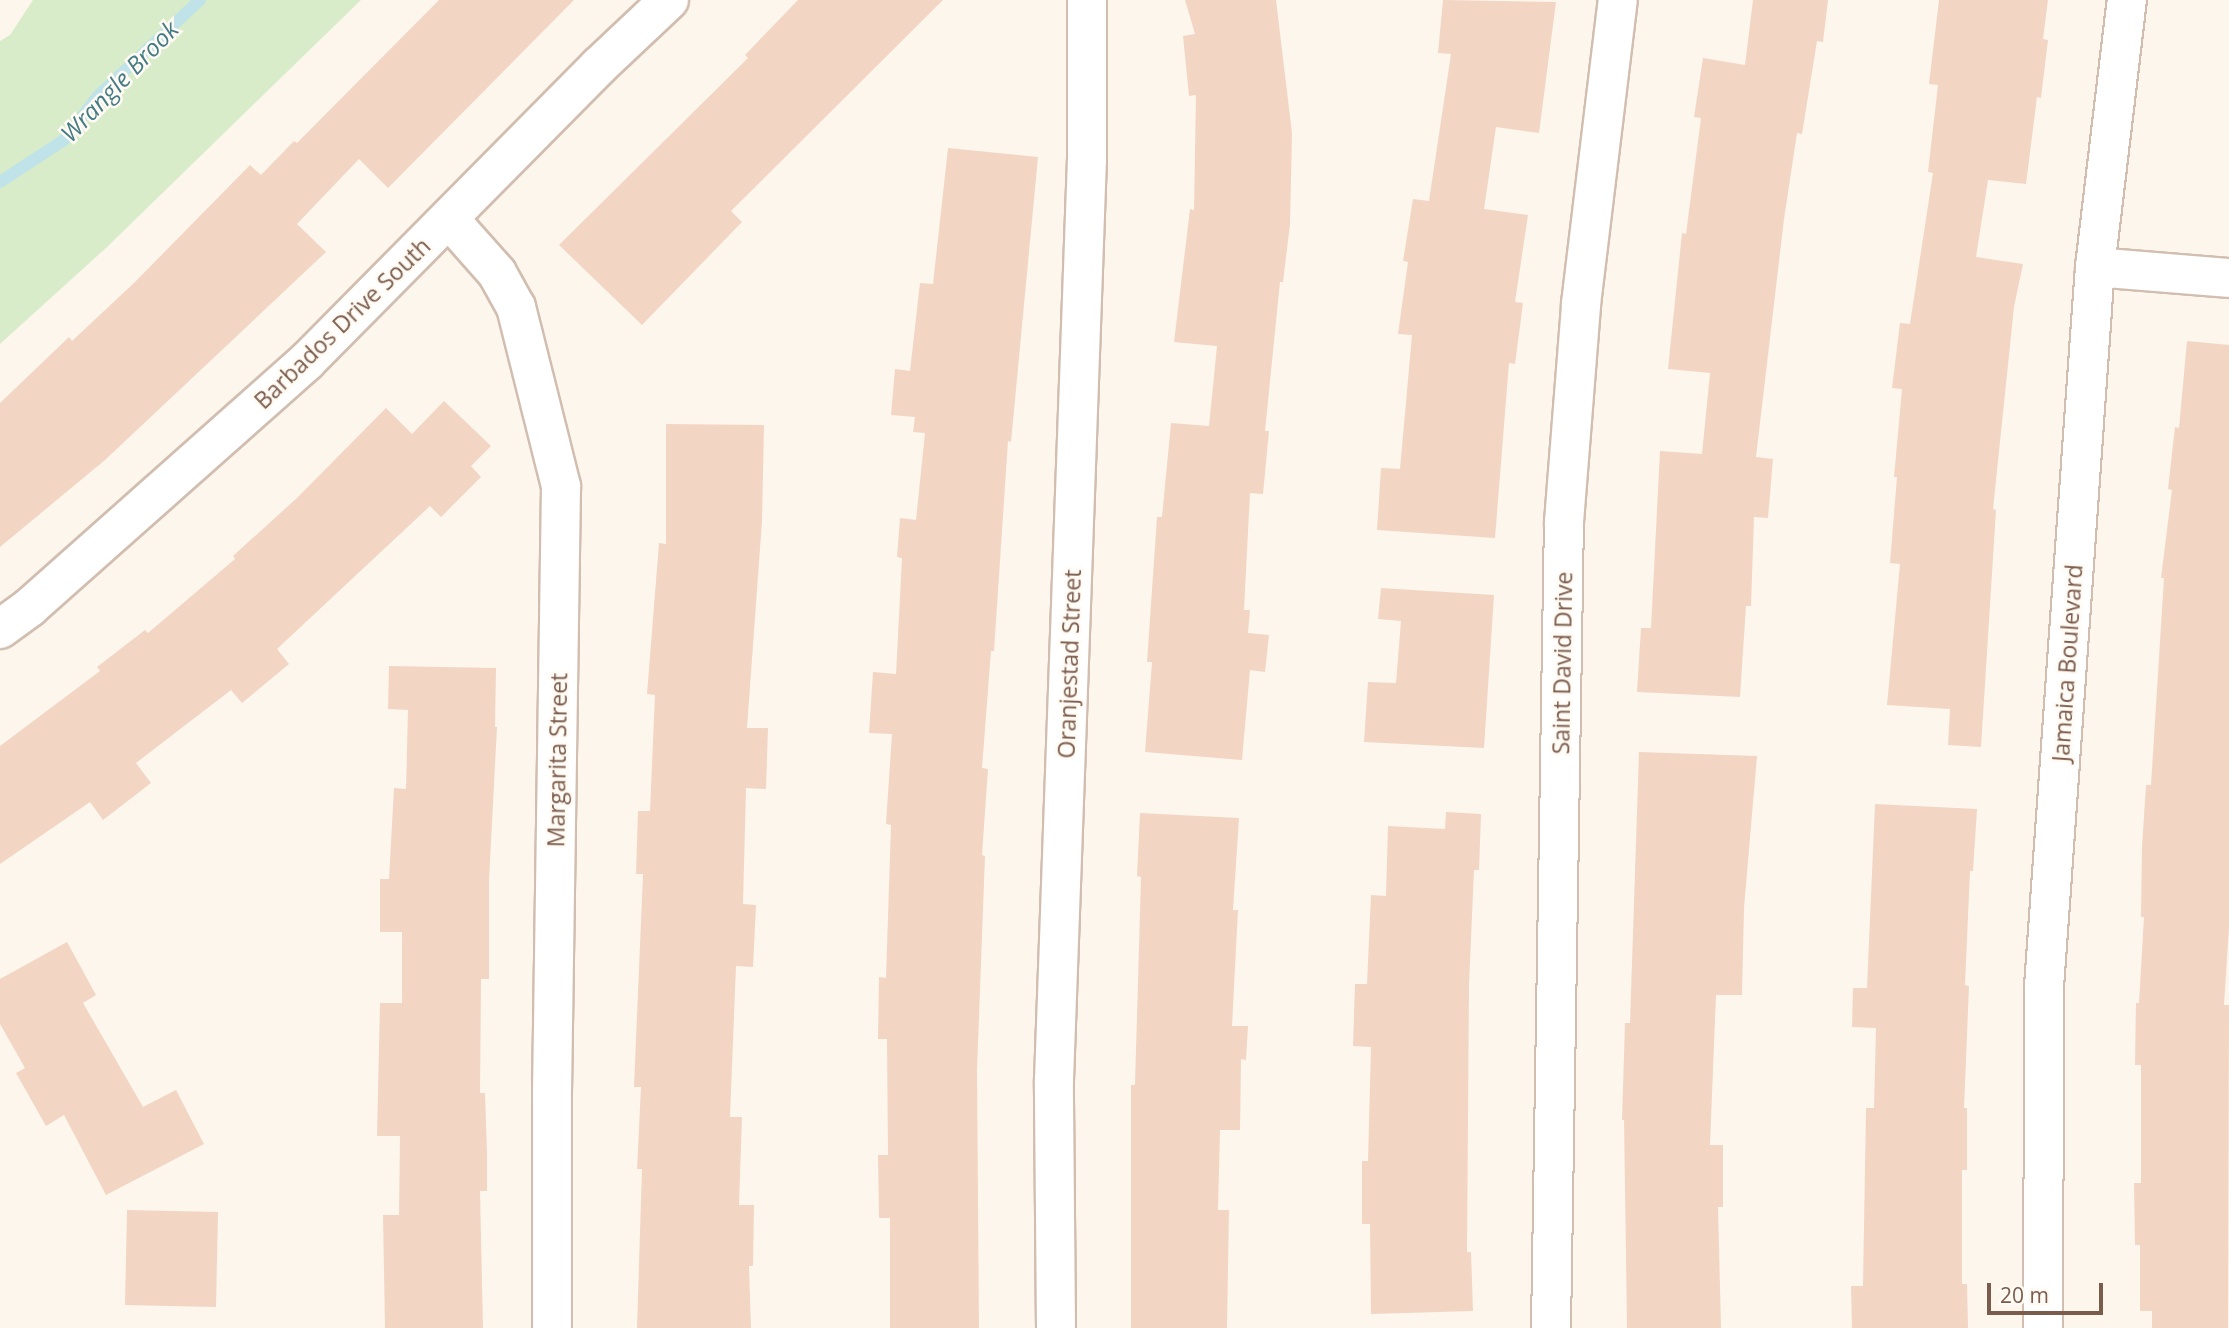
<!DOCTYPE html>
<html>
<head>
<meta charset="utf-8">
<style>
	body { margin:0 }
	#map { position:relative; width:2229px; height:1328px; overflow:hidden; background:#fdf6ec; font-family:"Open Sans",sans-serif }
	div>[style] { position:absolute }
	.green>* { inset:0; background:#d8ecc9 }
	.stream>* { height:12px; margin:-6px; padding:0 6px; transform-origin:6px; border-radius:6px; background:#bfe3e8 }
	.building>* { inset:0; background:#f3d5c3 }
	.roads { filter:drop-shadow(2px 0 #d1beb0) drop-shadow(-2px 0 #d1beb0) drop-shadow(0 2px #d1beb0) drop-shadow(0 -2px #d1beb0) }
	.minor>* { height:38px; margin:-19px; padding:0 19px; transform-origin:19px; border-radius:19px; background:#fff }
	.tertiary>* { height:38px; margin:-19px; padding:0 19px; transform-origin:19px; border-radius:19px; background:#fff }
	span { translate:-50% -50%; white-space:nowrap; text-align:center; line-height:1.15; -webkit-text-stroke:5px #fffaf3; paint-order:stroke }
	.street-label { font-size:23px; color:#7a5c4d }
	.water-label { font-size:24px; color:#437c86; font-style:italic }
	.scale { position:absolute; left:1987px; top:1283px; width:116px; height:32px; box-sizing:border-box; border:4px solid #7a5c4d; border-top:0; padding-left:9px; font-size:21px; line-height:24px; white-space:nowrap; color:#7a5c4d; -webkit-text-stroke:5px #fffaf3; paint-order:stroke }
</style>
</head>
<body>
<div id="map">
	<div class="green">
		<i style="clip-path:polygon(33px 0,361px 0,107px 247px,0 344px,0 41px,10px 35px)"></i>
	</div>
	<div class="stream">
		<i style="left:0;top:182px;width:77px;rotate:-33.3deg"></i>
		<i style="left:64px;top:140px;width:56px;rotate:-52.3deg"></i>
		<i style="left:98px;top:96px;width:140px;rotate:-43.3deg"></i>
	</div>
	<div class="building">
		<i style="clip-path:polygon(439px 0,574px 0,388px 188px,359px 159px,297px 224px,326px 252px,105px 460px,0 547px,0 403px,69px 337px,72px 341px,135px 282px,250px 165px,261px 175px,294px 141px,297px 143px)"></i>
		<i style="clip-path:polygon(798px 0,943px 0,731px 211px,742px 222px,642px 325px,559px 245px,748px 58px,745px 55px)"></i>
		<i style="clip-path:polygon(1185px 0,1276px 0,1292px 133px,1290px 224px,1283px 282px,1280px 282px,1265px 431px,1269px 431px,1263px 494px,1250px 493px,1244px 610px,1250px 610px,1248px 633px,1269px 635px,1265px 672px,1250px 670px,1242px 760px,1145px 752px,1152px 662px,1147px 662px,1157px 517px,1162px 517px,1171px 423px,1209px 426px,1217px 346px,1174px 342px,1190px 209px,1194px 210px,1196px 95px,1189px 96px,1183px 36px,1195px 34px)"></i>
		<i style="clip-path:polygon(1443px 0,1556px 2px,1539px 133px,1496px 127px,1484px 209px,1528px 215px,1515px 302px,1523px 303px,1515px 364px,1509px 363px,1495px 538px,1377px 530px,1381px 468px,1400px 469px,1412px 335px,1398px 334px,1408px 262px,1403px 261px,1413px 199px,1429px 201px,1451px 54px,1438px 53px)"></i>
		<i style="clip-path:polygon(1753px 0,1828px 0,1823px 42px,1817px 41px,1802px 134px,1797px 133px,1784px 219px,1756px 457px,1773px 459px,1768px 518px,1754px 517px,1751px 606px,1746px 606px,1740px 697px,1637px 692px,1641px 628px,1651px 628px,1660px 451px,1702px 454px,1710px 373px,1668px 369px,1682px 233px,1686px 234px,1701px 118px,1694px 117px,1703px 58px,1745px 65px)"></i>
		<i style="clip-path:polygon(1939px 0,2048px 0,2043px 39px,2048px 40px,2041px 98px,2037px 97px,2026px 184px,1988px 180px,1976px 257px,2023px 264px,2014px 307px,1993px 509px,1996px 510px,1981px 747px,1948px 745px,1950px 709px,1887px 705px,1900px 564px,1890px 563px,1897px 477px,1894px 477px,1902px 389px,1892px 388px,1900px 323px,1910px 324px,1933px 173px,1928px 172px,1938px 85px,1929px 84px)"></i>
		<i style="clip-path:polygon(948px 148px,1038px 157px,1011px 442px,1008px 441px,994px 651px,991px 651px,982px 768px,988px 769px,982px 855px,985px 856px,977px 1070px,979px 1328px,890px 1328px,890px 1218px,879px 1218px,878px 1155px,888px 1155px,887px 1039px,878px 1039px,879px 977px,886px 978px,891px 825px,886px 824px,892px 734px,869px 733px,873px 672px,896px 674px,902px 558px,897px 557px,900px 518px,916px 520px,925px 433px,913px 432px,915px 417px,891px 415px,895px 369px,910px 371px,920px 283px,933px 284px)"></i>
		<i style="clip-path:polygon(2187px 341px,2229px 345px,2229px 927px,2224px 1005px,2229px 1005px,2228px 1328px,2152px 1328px,2152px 1311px,2140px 1311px,2140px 1245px,2135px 1245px,2134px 1183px,2141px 1183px,2141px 1065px,2135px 1065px,2136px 1003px,2139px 1003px,2144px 917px,2141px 917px,2142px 847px,2146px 785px,2151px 785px,2164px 578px,2161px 578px,2172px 490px,2168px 489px,2175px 427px,2179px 428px)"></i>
		<i style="clip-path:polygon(444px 401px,491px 446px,471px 466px,481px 477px,441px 517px,430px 506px,277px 649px,289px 664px,242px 703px,231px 690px,136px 763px,151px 783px,103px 820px,90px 802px,0 864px,0 746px,100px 671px,97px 667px,145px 630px,148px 633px,235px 559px,233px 556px,298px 497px,386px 408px,412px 434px)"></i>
		<i style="clip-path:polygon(666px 424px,764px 425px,762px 521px,747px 728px,768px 728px,766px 789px,746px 788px,743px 904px,756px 905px,753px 967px,736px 966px,730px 1117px,742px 1117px,739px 1205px,754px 1205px,753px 1266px,749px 1266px,751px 1328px,637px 1328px,642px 1169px,637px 1169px,641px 1087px,634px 1087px,643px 874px,636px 874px,638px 811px,650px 811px,655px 695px,647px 694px,659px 543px,666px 544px)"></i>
		<i style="clip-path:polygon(1381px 588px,1494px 595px,1484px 748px,1364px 742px,1368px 682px,1396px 683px,1401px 621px,1378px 619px)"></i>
		<i style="clip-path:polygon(389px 666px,496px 668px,495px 727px,497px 727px,489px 880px,489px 979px,481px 979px,480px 1093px,485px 1093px,487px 1153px,487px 1191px,480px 1191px,483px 1328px,385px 1328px,383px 1215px,399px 1215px,400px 1136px,377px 1136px,380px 1003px,402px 1003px,402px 932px,380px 932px,380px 879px,389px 879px,394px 788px,406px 789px,408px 710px,388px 709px)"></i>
		<i style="clip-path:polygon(1639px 752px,1757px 756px,1744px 908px,1742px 995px,1716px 995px,1710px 1145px,1723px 1145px,1723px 1207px,1718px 1207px,1721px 1328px,1627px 1328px,1624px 1120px,1622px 1120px,1625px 1023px,1630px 1023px)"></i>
		<i style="clip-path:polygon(1875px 804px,1977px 809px,1973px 871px,1970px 871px,1965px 985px,1969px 986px,1964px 1108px,1967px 1108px,1967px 1170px,1962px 1170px,1962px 1284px,1967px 1284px,1968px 1328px,1852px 1328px,1851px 1286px,1863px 1286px,1866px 1108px,1874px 1108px,1876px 1028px,1852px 1027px,1853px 988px,1867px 988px)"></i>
		<i style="clip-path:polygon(1446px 812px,1481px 814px,1479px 870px,1474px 870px,1469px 985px,1467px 1252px,1471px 1252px,1473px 1311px,1371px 1314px,1370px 1224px,1362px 1224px,1362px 1161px,1368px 1161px,1371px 1047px,1353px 1046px,1355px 984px,1367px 984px,1371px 895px,1386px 896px,1388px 826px,1445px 829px)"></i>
		<i style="clip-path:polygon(1140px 813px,1239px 818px,1233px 910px,1238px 910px,1232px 1026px,1248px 1026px,1246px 1060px,1241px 1059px,1240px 1130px,1220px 1130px,1218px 1210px,1229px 1210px,1227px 1328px,1131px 1328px,1131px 1085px,1135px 1085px,1141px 877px,1137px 876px)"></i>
		<i style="clip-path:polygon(67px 942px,96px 995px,83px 1003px,143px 1107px,176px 1090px,204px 1144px,106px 1195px,64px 1115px,46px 1126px,16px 1073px,25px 1068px,0 1024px,0 979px)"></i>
		<i style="clip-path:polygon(127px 1210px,218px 1212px,216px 1307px,125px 1305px)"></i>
	</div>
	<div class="roads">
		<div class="minor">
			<i style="left:450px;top:220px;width:71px;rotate:48.4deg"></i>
			<i style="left:497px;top:273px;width:39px;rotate:61deg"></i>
			<i style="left:516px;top:307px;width:185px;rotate:75.9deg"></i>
			<i style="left:561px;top:486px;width:604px;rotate:90.85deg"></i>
			<i style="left:552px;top:1090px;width:238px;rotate:90deg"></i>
			<i style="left:2095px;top:267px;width:134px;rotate:4.7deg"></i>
			<i style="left:0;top:629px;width:37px;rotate:-36deg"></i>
			<i style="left:30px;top:607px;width:370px;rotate:-41.6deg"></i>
			<i style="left:307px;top:361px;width:415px;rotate:-45.3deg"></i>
			<i style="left:599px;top:66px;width:96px;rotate:-43.3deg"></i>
			<i style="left:1056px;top:1328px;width:248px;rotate:-90.5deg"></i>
			<i style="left:1054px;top:1080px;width:921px;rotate:-87.95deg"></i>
			<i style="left:1087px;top:160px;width:160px;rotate:-90deg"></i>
			<i style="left:1551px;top:1328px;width:806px;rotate:-89.08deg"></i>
			<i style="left:1564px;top:522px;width:219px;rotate:-85.5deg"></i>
			<i style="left:1581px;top:304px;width:306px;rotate:-83.1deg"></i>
		</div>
		<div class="tertiary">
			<i style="left:2043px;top:1328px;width:341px;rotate:-89.8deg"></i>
			<i style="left:2044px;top:987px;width:722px;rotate:-85.95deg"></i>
			<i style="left:2095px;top:267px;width:269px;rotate:-83.2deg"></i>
		</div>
	</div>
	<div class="street-label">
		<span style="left:342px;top:323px;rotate:-44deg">Barbados Drive South</span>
		<span style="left:1562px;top:663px;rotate:-89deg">Saint David Drive</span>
		<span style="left:2067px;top:663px;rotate:-86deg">Jamaica Boulevard</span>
		<span style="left:1069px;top:664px;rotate:-88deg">Oranjestad Street</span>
		<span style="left:557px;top:760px;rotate:-89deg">Margarita Street</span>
	</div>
	<div class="water-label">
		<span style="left:119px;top:81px;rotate:-46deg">Wrangle Brook</span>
	</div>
	<div class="scale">20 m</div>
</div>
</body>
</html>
